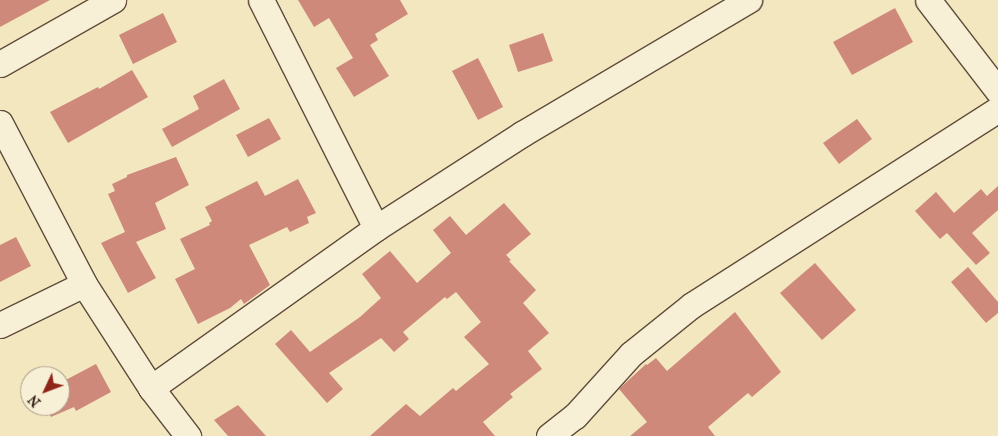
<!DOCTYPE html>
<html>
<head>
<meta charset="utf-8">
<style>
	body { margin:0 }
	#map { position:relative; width:998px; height:436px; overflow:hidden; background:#f3e7c0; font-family:"IM FELL French Canon",serif }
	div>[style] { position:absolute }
	.building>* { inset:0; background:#ce897b }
	.roads { filter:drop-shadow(1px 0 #604d3a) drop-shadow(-1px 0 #604d3a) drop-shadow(0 1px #604d3a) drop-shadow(0 -1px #604d3a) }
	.minor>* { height:25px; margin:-12.5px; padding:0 12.5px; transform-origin:12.5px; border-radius:12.5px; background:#f7efd6 }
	span { translate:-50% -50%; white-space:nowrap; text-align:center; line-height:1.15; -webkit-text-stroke:4px #f7efd6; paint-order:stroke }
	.north { position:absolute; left:20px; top:366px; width:50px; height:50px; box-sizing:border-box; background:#f7efd6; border:1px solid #a79a86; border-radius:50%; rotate:227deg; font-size:14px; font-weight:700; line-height:20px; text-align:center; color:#2f1a0d }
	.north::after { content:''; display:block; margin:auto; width:18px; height:22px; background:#8f2418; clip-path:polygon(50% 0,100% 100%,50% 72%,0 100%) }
</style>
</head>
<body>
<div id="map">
	<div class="building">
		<i style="clip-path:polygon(0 0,50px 0,0 27px)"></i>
		<i style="clip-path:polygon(298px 0,400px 0,408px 14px,375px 34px,378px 40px,370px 45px,389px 76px,354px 97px,336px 68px,353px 58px,329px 18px,314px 27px)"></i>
		<i style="clip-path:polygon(895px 8px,913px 42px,852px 75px,833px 42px)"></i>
		<i style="clip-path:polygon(163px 13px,177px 42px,133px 64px,119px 35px)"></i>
		<i style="clip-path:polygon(543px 33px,553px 61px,518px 72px,509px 45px)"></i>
		<i style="clip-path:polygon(478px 58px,503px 107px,478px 120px,452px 71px)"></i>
		<i style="clip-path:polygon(132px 70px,148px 97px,68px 143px,50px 112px,98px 87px,99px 89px)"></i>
		<i style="clip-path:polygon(224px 79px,240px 109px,172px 147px,162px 129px,199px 109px,193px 96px)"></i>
		<i style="clip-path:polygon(269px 118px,281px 139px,248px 157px,236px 135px)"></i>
		<i style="clip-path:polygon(857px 119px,872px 139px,839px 164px,823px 143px)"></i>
		<i style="clip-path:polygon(176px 157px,189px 185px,155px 203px,166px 229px,136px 242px,156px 278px,128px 293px,101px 243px,125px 232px,108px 194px,115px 191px,112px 184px,127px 177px,127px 175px)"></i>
		<i style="clip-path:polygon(298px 179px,316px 213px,307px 217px,309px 223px,290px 232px,287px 227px,249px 245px,270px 285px,244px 304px,241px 299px,230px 308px,198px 324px,175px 279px,195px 269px,180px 239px,210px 225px,209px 223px,212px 221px,205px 207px,257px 181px,265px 196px)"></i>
		<i style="clip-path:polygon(998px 186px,998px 210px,972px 233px,990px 253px,976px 265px,947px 233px,940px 239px,915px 211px,936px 192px,954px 213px,981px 189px,987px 196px)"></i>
		<i style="clip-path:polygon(504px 203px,531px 234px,506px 255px,511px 260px,509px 261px,536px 290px,523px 303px,549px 333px,528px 351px,542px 369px,510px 394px,513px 397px,483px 422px,495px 436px,370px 436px,406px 404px,420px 416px,453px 388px,456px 391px,489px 364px,464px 337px,481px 322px,456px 292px,447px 299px,445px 297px,403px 332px,409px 339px,394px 352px,381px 338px,329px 373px,343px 389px,327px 403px,275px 344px,291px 330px,310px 352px,360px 317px,381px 298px,362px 274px,390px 251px,417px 283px,451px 253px,433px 230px,450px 216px,466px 235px)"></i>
		<i style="clip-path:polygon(16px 237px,31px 266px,0 282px,0 245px)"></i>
		<i style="clip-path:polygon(815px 263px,856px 310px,822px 340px,780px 293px)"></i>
		<i style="clip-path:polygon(968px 267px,998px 302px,998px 313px,986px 323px,951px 282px)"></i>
		<i style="clip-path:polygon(735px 312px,781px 372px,752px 397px,748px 393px,708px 427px,715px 436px,630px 436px,647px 422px,619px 389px,646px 364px,647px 365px,656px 358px,667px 371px)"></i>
		<i style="clip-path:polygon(96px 364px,111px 392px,76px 411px,74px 407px,51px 417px,46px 406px,60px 406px,60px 383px)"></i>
		<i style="clip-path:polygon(238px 405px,266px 436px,228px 436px,214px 420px)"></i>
	</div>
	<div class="roads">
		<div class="minor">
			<i style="left:261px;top:0;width:255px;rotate:63.2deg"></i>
			<i style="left:928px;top:0;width:115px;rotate:52.4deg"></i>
			<i style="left:0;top:64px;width:130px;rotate:-29.5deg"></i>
			<i style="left:0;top:123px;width:182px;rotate:62.4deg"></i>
			<i style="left:84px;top:284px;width:124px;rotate:57.2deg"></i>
			<i style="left:151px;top:388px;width:61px;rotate:52.4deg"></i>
			<i style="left:0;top:325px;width:93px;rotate:-26deg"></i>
			<i style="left:151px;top:388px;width:276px;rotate:-35.4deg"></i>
			<i style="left:376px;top:228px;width:174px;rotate:-32.8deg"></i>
			<i style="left:522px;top:134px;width:264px;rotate:-30.6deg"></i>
			<i style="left:549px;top:436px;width:33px;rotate:-38deg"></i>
			<i style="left:575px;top:416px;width:84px;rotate:-47.9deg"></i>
			<i style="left:631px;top:354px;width:78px;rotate:-38.8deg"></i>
			<i style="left:692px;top:305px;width:363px;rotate:-32.6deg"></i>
		</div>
	</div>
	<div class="north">N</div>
</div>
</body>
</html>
